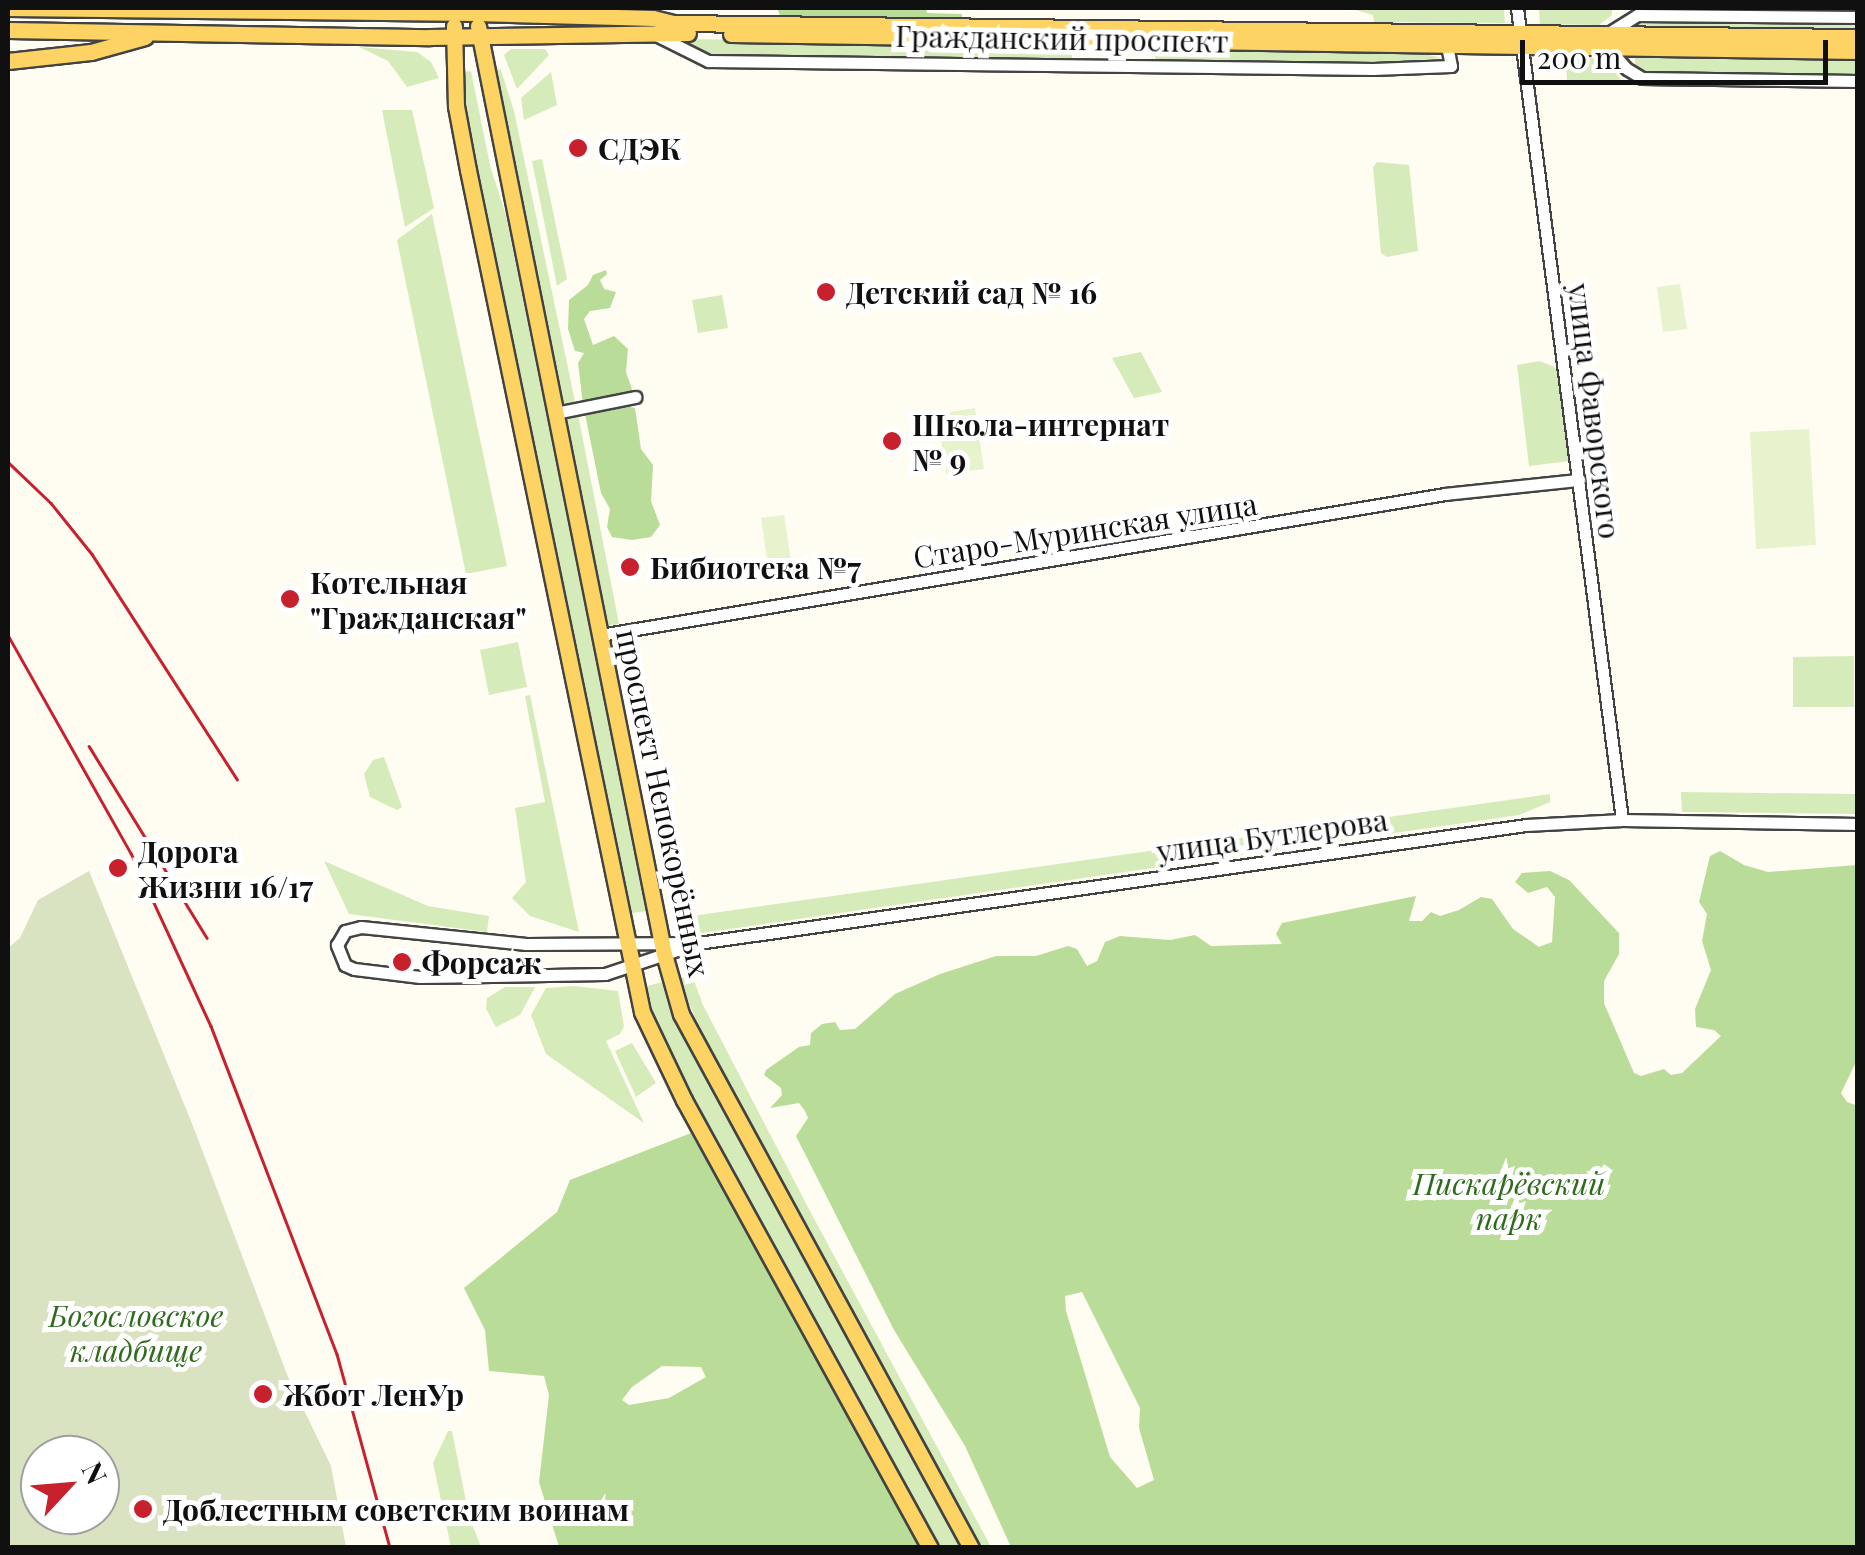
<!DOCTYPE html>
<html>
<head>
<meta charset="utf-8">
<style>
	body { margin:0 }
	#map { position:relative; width:1865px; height:1555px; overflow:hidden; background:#fffcf2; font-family:"Playfair Display",serif }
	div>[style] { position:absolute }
	.green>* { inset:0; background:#d5ecba }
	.forest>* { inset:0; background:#b9dd98 }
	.cemetery>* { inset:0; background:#d9e3c1 }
	.pitch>* { inset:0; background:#e6f3cc }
	.roads { filter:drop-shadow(2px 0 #434343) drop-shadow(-2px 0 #434343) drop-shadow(0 2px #434343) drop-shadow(0 -2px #434343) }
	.minor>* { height:11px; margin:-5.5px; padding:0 5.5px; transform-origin:5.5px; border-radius:5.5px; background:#fff }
	.major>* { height:15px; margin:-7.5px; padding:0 7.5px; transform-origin:7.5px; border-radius:7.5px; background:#fdd464 }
	.rail>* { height:2.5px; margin:-1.25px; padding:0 1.25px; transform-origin:1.25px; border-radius:1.25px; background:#c6212d }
	.dots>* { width:28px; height:28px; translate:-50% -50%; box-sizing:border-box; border:5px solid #fff; border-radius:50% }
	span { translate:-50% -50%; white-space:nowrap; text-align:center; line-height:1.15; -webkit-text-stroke:10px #fff; paint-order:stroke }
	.street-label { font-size:30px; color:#101010 }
	.poi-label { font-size:30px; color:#101010; font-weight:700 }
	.left { translate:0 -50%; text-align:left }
	.park-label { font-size:30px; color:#2f6b1c; font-style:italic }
	.frame { position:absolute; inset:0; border:10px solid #101010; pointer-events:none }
	.north { position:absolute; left:20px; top:1435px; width:100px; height:100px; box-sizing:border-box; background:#fff; border:2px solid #9f9f9f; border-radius:50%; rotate:64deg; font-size:28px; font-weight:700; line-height:40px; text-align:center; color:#101010 }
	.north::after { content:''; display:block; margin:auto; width:35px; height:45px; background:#c6212d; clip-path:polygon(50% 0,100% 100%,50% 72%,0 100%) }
	.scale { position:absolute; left:1520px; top:40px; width:308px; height:45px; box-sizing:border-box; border:5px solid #101010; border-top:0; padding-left:12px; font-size:30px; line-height:35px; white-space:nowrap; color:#101010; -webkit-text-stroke:8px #fff; paint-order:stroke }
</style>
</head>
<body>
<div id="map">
	<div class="green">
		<i style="clip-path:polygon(1349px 8px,1504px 8px,1505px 23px,1374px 22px,1373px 15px)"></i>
		<i style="clip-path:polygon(1539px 8px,1612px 8px,1612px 15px,1599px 25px,1540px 24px)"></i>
		<i style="clip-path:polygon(1638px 20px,1857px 22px,1858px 33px,1629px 30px,1628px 23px)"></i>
		<i style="clip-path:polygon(685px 39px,1072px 44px,1072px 60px,717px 56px,685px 43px)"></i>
		<i style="clip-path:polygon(1152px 46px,1406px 50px,1442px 58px,1372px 64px,1156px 61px)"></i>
		<i style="clip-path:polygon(359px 47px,417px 52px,431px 62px,439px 78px,407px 87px,388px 61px)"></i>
		<i style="clip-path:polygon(511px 49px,545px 49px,549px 55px,517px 89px,504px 55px)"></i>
		<i style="clip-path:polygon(1550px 54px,1604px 56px,1622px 82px,1567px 82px,1566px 59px,1547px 58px)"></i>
		<i style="clip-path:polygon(1635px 55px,1857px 56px,1857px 76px,1647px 73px,1635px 69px)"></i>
		<i style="clip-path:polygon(493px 67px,501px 70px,514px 111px,576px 406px,562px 408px)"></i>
		<i style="clip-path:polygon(471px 71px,490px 165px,506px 216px,647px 911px,627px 914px,468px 127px,463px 72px)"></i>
		<i style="clip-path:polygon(551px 72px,557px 105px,524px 120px,521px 98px)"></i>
		<i style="clip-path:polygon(382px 110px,412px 110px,434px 208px,405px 227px)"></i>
		<i style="clip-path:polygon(542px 159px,567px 279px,557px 286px,532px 161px)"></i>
		<i style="clip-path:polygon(1377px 162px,1409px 165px,1418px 251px,1387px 257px,1381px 253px,1373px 167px)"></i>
		<i style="clip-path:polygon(432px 214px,507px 566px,466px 574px,397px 240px)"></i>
		<i style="clip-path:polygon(722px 295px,728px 328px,698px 333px,692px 300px)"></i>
		<i style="clip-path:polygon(1141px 352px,1162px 392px,1134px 398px,1112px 358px)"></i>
		<i style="clip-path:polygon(1540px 361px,1554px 367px,1559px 375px,1570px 461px,1529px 466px,1517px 365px)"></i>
		<i style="clip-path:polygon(578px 414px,619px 624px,606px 626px,564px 416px)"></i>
		<i style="clip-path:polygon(518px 642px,527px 687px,489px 695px,480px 650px)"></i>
		<i style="clip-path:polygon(1854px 656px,1854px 707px,1793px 707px,1793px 657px)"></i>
		<i style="clip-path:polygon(530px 695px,579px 932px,530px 916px,512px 898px,526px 882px,515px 808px,545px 802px,525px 696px)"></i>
		<i style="clip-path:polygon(384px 757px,402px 807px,397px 810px,370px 797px,364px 774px,373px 760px)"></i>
		<i style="clip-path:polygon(1681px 792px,1857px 794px,1857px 814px,1682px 812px)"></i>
		<i style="clip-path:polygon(1550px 794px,1550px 802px,1519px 815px,688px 935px,685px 917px)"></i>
		<i style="clip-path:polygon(324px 861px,428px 906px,489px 916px,487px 932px,349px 914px)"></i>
		<i style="clip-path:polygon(692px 975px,703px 1005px,811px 1213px,991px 1547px,982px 1547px,705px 1042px,679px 979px)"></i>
		<i style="clip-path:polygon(663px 982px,687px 1045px,962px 1547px,940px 1547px,669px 1052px,643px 987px)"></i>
		<i style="clip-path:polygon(574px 986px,618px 991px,624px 1026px,620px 1034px,606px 1041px,644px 1123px,546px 1054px,531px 1015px,546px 988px)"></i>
		<i style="clip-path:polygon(535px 987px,520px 1015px,496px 1027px,486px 1009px,487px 998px,505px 987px)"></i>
		<i style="clip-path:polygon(632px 1043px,656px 1083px,636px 1097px,615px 1051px)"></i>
		<i style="clip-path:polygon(448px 1431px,452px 1431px,469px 1516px,481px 1547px,451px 1547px,433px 1463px)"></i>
	</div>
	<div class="forest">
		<i style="clip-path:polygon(777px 8px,926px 8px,927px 13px,962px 14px,962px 20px,781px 18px)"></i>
		<i style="clip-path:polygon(606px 270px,607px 274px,600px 280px,604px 289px,616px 292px,610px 308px,590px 311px,584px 319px,593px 345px,614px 336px,628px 349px,626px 372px,632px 389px,622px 405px,635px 408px,641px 449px,653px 465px,651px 501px,660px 525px,651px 537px,632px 540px,612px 537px,607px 527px,610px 509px,601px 493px,583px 404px,578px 363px,584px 353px,575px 351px,568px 329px,569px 300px,588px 285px,593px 275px)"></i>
		<i style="clip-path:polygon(evenodd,1720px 851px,1744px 865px,1768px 872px,1857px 865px,1857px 1060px,1841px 1093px,1847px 1102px,1858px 1106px,1857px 1547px,1011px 1547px,965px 1446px,894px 1330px,796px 1136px,808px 1118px,805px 1111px,799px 1103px,770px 1108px,782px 1095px,781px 1088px,764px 1075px,766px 1070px,799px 1047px,810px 1045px,811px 1033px,822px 1024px,835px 1022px,840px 1030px,855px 1029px,895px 994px,940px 974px,996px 956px,1036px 956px,1068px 946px,1077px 949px,1087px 966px,1097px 961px,1105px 942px,1120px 936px,1170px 940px,1195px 935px,1211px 946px,1282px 944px,1276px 934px,1282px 923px,1416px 896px,1409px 921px,1422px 921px,1431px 912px,1440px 916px,1459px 910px,1481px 897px,1492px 899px,1513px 929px,1539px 947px,1552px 942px,1555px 897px,1547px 887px,1528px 893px,1515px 882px,1522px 873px,1550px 871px,1569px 880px,1619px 933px,1619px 954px,1604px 981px,1604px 1003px,1634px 1073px,1641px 1076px,1664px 1069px,1671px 1075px,1682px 1073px,1721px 1036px,1714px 1030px,1696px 1027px,1695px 1009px,1711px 970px,1702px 941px,1707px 914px,1699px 902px,1710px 856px,1720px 851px,1082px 1292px,1140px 1408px,1139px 1428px,1154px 1480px,1137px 1488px,1110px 1457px,1066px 1311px,1065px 1296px,1082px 1292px)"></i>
		<i style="clip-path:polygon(evenodd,691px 1133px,737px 1214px,920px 1547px,559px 1547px,539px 1482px,549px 1395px,544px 1376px,489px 1371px,485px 1330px,464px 1288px,557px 1212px,570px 1180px,691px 1133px,662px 1366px,701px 1367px,706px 1377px,669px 1398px,629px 1405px,622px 1400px,632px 1387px,662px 1366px)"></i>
	</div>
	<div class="cemetery">
		<i style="clip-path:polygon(evenodd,89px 871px,193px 1126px,288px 1377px,331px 1466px,346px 1547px,8px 1547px,8px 948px,20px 938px,38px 900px,89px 871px,40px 1455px,100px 1455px,100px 1515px,40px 1515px,40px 1455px)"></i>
	</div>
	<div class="pitch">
		<i style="clip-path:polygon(1680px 284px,1687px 329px,1663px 332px,1657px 287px)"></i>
		<i style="clip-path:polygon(975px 408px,984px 469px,946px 474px,937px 414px)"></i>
		<i style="clip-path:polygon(1809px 429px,1816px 545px,1756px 549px,1750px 432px)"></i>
		<i style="clip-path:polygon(784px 515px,792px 568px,769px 572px,761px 518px)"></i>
	</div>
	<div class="roads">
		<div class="minor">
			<i style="left:1517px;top:8px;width:819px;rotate:82.63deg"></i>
			<i style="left:1607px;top:34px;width:36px;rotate:-32deg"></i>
			<i style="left:1637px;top:15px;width:221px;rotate:0.5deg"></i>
			<i style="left:656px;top:35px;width:58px;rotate:26.6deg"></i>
			<i style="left:708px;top:61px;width:665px;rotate:0.69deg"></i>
			<i style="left:1373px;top:69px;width:78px;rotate:-2.2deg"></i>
			<i style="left:1451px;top:66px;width:20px;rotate:-101deg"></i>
			<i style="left:1608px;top:48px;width:28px;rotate:48deg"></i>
			<i style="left:1627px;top:69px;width:17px;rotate:31deg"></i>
			<i style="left:1642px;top:78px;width:216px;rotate:0.8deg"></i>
			<i style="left:555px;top:413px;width:82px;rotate:-11.3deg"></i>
			<i style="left:600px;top:635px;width:857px;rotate:-9.47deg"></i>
			<i style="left:1445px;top:494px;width:135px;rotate:-6deg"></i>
			<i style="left:698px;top:943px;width:98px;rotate:161.6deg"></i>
			<i style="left:605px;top:974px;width:113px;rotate:179deg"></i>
			<i style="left:492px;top:976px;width:72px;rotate:179.2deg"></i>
			<i style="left:420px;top:977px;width:66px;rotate:-173.1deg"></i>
			<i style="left:354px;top:969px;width:10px;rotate:-156deg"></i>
			<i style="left:345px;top:965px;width:22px;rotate:-112deg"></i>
			<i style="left:337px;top:945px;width:16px;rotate:-60deg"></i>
			<i style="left:345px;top:931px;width:16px;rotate:-14deg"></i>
			<i style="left:361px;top:927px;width:166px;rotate:5.9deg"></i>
			<i style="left:526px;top:944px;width:172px;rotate:-0.3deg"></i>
			<i style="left:698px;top:943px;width:836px;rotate:-8.11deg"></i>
			<i style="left:1526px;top:825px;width:96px;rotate:-3deg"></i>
			<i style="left:1622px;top:820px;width:236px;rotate:1deg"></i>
		</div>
		<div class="major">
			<i style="left:8px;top:8px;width:468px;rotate:0.6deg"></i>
			<i style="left:476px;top:13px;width:177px;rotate:1.6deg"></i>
			<i style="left:653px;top:18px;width:21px;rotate:14deg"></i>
			<i style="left:673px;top:23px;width:1185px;rotate:0.68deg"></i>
			<i style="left:454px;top:26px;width:80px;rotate:88.6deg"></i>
			<i style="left:456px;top:106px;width:65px;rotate:79.4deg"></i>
			<i style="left:468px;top:170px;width:860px;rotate:78.32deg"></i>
			<i style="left:642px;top:1012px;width:98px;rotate:64.5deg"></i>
			<i style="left:684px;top:1100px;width:511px;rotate:61.23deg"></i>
			<i style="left:478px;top:26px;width:946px;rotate:78.67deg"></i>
			<i style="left:664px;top:954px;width:62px;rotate:74.2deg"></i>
			<i style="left:681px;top:1014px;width:608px;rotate:61.49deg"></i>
			<i style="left:8px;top:30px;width:422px;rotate:1deg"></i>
			<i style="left:430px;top:37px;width:258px;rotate:-0.9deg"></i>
			<i style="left:731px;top:34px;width:1127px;rotate:0.86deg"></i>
			<i style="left:8px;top:61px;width:83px;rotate:-6.2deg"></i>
			<i style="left:91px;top:52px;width:56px;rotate:-15.5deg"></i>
		</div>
	</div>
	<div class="rail">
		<i style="left:8px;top:462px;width:59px;rotate:43.6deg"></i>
		<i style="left:51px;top:503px;width:65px;rotate:51.2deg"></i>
		<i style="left:92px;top:554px;width:268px;rotate:57.2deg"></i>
		<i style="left:8px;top:635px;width:250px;rotate:60.6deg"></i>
		<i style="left:131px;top:853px;width:191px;rotate:65.2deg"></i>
		<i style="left:211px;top:1026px;width:351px;rotate:69deg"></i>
		<i style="left:337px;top:1354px;width:201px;rotate:74.7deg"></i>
		<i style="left:89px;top:746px;width:225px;rotate:58.4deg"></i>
	</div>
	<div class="dots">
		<i style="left:578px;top:148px;background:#c6212d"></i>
		<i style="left:826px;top:292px;background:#c6212d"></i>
		<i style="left:892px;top:441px;background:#c6212d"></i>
		<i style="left:630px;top:567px;background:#c6212d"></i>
		<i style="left:290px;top:599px;background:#c6212d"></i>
		<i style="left:118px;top:868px;background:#c6212d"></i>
		<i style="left:402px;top:962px;background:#c6212d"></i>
		<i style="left:263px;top:1394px;background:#c6212d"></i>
		<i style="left:143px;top:1509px;background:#c6212d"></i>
	</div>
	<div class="street-label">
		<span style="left:1062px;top:38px;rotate:1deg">Гражданский проспект</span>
		<span style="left:1595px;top:411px;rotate:83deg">улица Фаворского</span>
		<span style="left:1085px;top:530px;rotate:-9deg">Старо-Муринская улица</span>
		<span style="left:664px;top:803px;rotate:78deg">проспект Непокорённых</span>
		<span style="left:1272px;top:835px;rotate:-8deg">улица Бутлерова</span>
	</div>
	<div class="poi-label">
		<span class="left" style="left:598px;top:148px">СДЭК</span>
		<span class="left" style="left:846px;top:292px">Детский сад № 16</span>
		<span class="left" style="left:912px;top:441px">Школа-интернат<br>№ 9</span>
		<span class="left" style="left:650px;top:567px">Бибиотека №7</span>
		<span class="left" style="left:310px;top:599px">Котельная<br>"Гражданская"</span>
		<span class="left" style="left:138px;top:868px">Дорога<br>Жизни 16/17</span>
		<span class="left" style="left:422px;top:962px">Форсаж</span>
		<span class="left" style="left:283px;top:1394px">Жбот ЛенУр</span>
		<span class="left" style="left:163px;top:1509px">Доблестным советским воинам</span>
	</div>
	<div class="park-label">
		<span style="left:1509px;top:1200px">Пискарёвский<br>парк</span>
		<span style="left:136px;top:1332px">Богословское<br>кладбище</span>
	</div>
	<div class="frame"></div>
	<div class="north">N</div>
	<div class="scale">200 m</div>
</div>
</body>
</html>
